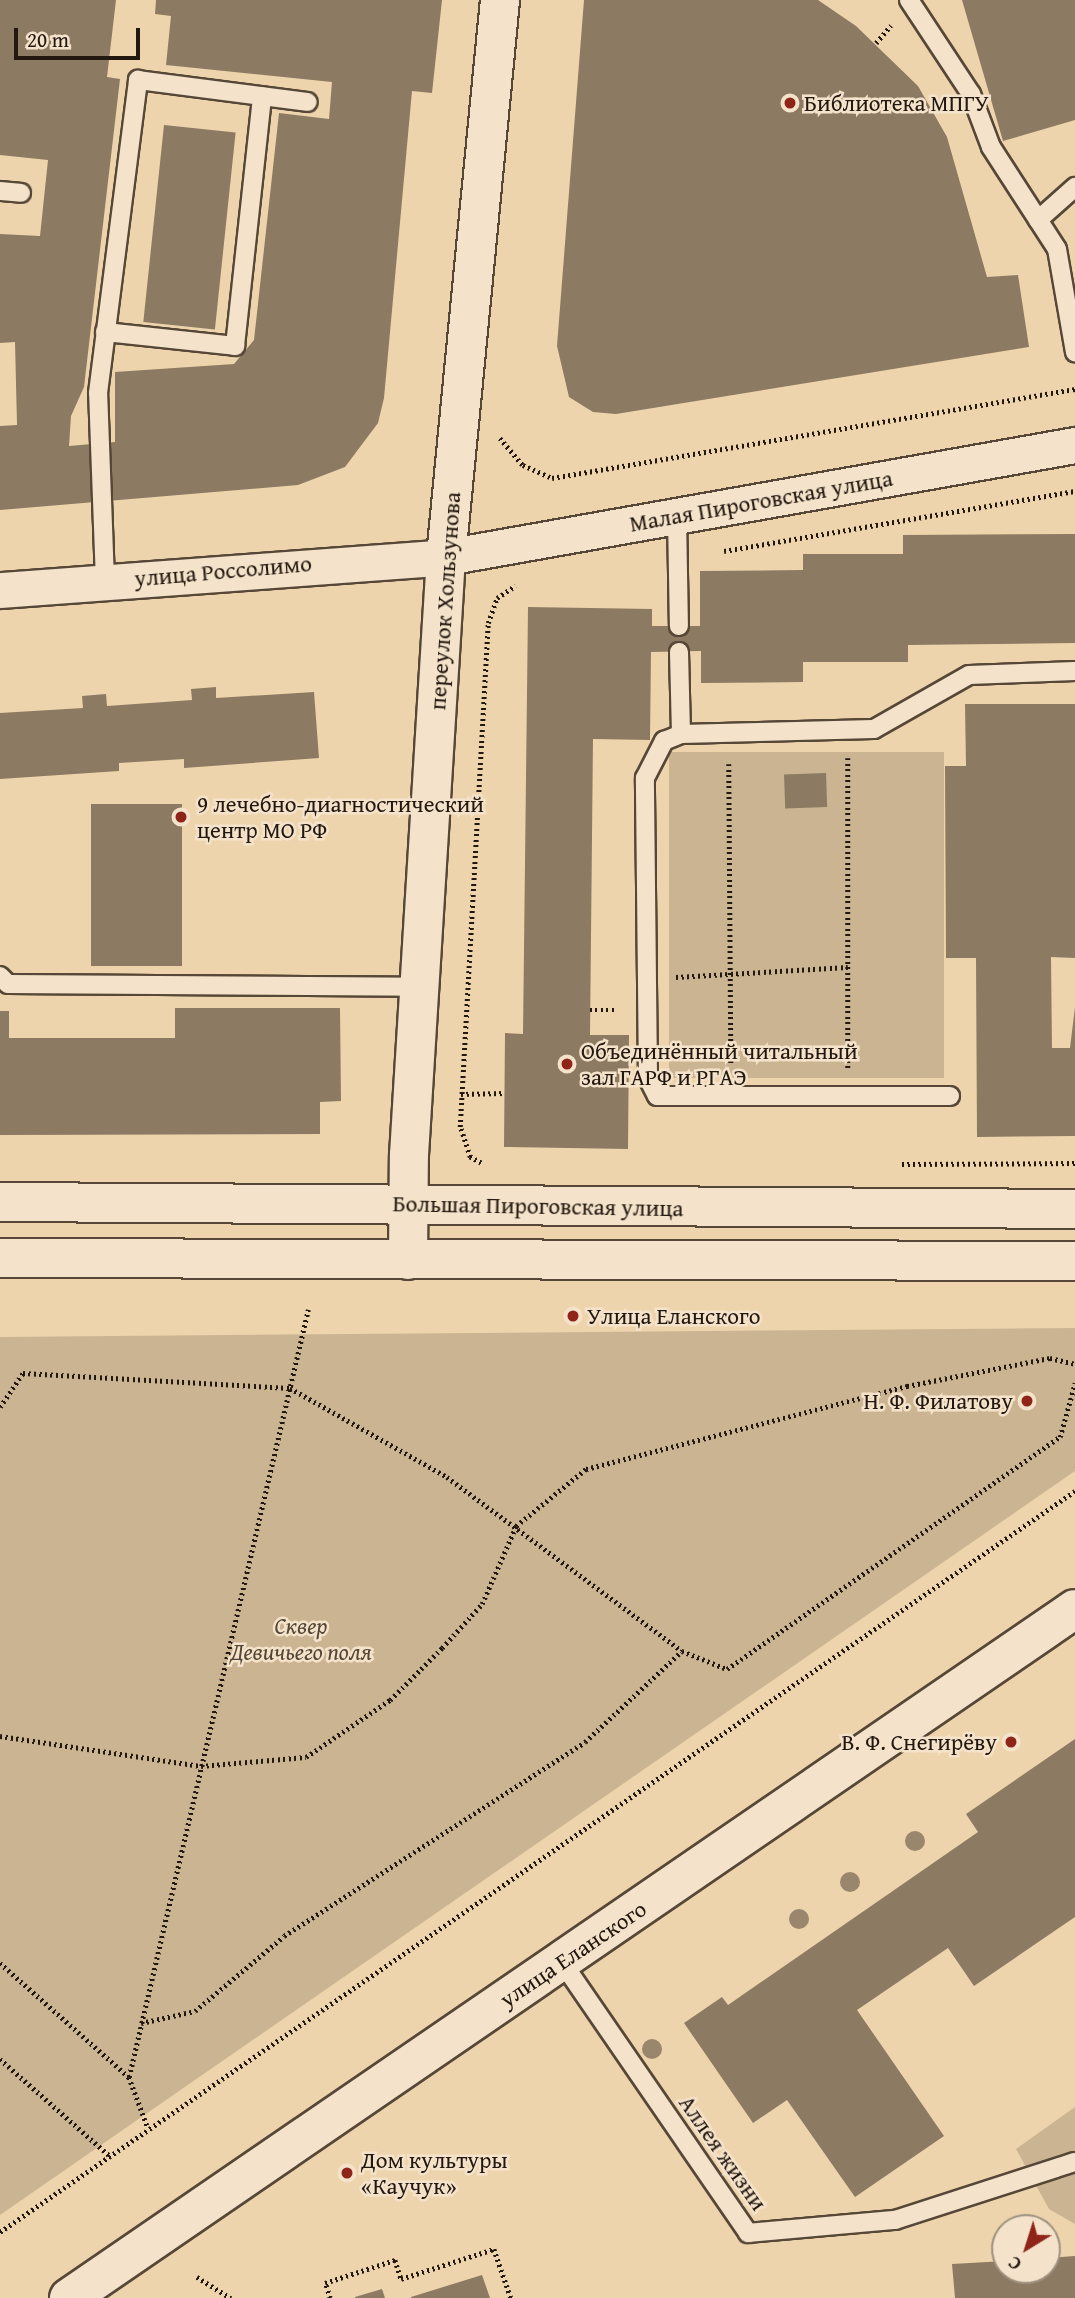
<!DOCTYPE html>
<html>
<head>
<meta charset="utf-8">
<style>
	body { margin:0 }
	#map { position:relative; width:1075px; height:2298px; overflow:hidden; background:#eed4ad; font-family:"Gentium Book Plus",serif }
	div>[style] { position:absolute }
	.green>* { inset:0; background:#cbb492; transform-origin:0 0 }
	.building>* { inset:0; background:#8d7a62; transform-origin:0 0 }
	.path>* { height:4.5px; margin-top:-2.25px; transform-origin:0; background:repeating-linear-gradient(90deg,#231810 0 2px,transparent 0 5.5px) }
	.roads { filter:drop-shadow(2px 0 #564737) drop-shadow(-2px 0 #564737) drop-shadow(0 2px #564737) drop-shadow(0 -2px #564737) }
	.service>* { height:18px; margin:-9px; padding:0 9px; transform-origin:9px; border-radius:9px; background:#f4e3ca }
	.minor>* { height:35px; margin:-17.5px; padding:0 17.5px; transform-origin:17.5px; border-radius:17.5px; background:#f4e3ca }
	.tertiary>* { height:38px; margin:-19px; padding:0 19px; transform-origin:19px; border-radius:19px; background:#f4e3ca }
	.secondary>* { height:38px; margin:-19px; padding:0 19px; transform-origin:19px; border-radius:19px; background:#f4e3ca }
	.trees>* { width:20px; height:20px; margin:-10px; border-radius:50%; background:#9a866c }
	.dots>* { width:19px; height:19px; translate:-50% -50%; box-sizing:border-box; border:4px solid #f4e3ca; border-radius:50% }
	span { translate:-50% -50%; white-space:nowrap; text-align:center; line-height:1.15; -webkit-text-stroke:5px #f4e3ca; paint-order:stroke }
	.poi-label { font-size:23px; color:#231810 }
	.left { translate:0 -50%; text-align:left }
	.right { translate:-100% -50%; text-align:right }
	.street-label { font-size:23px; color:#231810 }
	.park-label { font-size:23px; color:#554737; font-style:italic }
	.north { position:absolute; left:991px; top:2214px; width:70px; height:70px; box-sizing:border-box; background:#f4e3ca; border:2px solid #a09280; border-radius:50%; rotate:218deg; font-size:19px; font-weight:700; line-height:28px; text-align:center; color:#231810 }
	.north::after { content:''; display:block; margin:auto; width:24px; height:32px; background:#8f2418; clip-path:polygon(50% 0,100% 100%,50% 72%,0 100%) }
	.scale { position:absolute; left:14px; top:28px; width:126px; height:32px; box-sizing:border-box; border:4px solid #231810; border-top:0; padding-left:9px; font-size:21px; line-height:24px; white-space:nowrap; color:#231810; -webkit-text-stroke:5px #f4e3ca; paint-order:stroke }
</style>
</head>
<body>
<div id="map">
	<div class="green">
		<i style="left:944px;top:752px;width:326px;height:275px;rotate:90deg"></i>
		<i style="clip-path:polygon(1075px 1328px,1075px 1471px,0 2215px,0 1337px)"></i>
		<i style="clip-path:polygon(1075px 2107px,1075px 2224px,1049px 2209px,1016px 2149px)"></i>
	</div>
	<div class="building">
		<i style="clip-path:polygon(0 0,116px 0,107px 77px,120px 79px,84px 387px,71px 416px,69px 446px,115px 442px,115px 372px,234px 364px,254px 340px,279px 113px,329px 119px,332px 82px,166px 65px,171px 16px,155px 14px,156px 0,442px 0,432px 93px,412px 91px,384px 398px,378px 423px,345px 467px,298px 485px,0 510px,0 426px,17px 425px,15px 342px,0 343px,0 234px,40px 236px,48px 160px,0 155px)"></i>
		<i style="clip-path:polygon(584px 0,818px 0,856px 26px,918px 86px,947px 137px,987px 277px,1018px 275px,1029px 347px,616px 414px,593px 412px,569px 397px,557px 346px)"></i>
		<i style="clip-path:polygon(962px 0,1075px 0,1075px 120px,1003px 141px)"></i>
		<i style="left:164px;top:125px;width:72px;height:198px;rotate:6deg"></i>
		<i style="clip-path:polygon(1075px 534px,1075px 643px,908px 645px,908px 662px,803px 662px,803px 682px,701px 683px,701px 651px,651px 652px,650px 740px,593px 739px,590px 1035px,629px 1035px,628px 1149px,504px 1147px,505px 1033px,523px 1034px,528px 607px,652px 609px,652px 626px,700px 626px,700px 571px,803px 570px,803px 554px,903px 554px,903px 535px)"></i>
		<i style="clip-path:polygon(216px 687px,216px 698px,314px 692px,319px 758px,184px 768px,184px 759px,119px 763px,119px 771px,0 779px,0 713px,83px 708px,82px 696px,106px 694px,107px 706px,192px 700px,191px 689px)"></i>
		<i style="clip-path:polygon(965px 704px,1075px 704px,1075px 958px,1051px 957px,1052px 1048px,1070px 1048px,1075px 1007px,1075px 1136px,977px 1137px,976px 958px,946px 958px,945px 766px,966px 766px)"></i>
		<i style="left:826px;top:773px;width:34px;height:42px;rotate:88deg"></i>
		<i style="left:91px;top:804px;width:91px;height:162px"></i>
		<i style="clip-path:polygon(175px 1008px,340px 1008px,341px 1101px,320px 1102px,320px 1134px,0 1135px,0 1011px,9px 1011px,9px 1038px,175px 1038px)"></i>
		<i style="clip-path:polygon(1075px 1739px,1075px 1917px,974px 1986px,948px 1948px,857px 2010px,944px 2136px,855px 2197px,787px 2100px,753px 2123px,684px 2023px,722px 1997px,728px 2005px,978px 1832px,966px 1814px)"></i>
		<i style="clip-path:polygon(1075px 2256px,1075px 2298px,955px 2298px,952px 2264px,1005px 2261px,1005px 2270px,1047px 2270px,1047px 2258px)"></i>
		<i style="clip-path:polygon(482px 2275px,490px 2298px,411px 2298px,411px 2297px)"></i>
		<i style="clip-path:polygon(382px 2289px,385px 2298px,355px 2298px,355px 2297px)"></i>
	</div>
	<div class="path">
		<i style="left:876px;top:43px;width:23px;rotate:-50deg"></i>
		<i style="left:500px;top:438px;width:35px;rotate:50deg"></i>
		<i style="left:523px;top:465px;width:32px;rotate:24deg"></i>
		<i style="left:552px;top:478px;width:531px;rotate:-9.66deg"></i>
		<i style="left:724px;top:551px;width:356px;rotate:-9.7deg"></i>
		<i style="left:848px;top:758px;width:310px;rotate:90deg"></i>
		<i style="left:729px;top:764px;width:302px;rotate:89.6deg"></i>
		<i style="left:676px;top:977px;width:172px;rotate:-3.3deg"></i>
		<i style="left:590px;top:1010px;width:27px"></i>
		<i style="left:461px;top:1094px;width:43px;rotate:-1.3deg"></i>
		<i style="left:481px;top:1163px;width:13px;rotate:-151deg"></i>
		<i style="left:470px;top:1157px;width:32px;rotate:-108deg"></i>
		<i style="left:460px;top:1127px;width:505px;rotate:-86.82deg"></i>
		<i style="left:488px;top:623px;width:27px;rotate:-70deg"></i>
		<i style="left:497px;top:598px;width:22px;rotate:-34deg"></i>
		<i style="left:902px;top:1164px;width:173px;rotate:-0.3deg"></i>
		<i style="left:0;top:1407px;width:41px;rotate:-55.9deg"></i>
		<i style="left:23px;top:1373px;width:267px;rotate:3.2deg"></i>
		<i style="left:290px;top:1388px;width:180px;rotate:29.5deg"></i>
		<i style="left:447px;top:1477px;width:292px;rotate:36.5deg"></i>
		<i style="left:0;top:1736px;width:203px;rotate:8.5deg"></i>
		<i style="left:201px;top:1766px;width:105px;rotate:-4.9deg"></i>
		<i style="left:306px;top:1757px;width:102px;rotate:-34.2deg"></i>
		<i style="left:390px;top:1700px;width:74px;rotate:-45deg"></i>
		<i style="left:442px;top:1648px;width:59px;rotate:-47.7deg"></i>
		<i style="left:482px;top:1604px;width:85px;rotate:-66.4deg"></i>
		<i style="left:516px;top:1526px;width:90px;rotate:-39.2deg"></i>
		<i style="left:586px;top:1469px;width:332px;rotate:-14.5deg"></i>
		<i style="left:907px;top:1386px;width:146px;rotate:-11.1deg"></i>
		<i style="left:1050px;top:1358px;width:26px;rotate:13deg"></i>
		<i style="left:0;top:1963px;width:172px;rotate:41.5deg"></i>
		<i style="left:129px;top:2077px;width:54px;rotate:69.6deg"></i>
		<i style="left:141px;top:2023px;width:55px;rotate:-12.5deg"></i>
		<i style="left:195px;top:2011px;width:116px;rotate:-40.1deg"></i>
		<i style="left:284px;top:1936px;width:358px;rotate:-32.8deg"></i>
		<i style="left:585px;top:1742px;width:133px;rotate:-43.2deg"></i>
		<i style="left:682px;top:1651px;width:48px;rotate:21.8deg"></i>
		<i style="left:727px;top:1669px;width:406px;rotate:-34.9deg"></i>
		<i style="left:1060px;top:1437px;width:56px;rotate:-74.5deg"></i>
		<i style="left:0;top:2059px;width:145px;rotate:41.4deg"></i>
		<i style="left:129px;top:2077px;width:788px;rotate:-76.86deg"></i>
		<i style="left:0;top:2232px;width:1306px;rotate:-34.58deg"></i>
		<i style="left:197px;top:2277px;width:40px;rotate:32deg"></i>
		<i style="left:330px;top:2298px;width:16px;rotate:-108deg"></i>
		<i style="left:325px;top:2283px;width:74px;rotate:-18.2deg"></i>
		<i style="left:395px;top:2260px;width:20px;rotate:72deg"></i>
		<i style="left:401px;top:2279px;width:98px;rotate:-17.9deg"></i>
		<i style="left:494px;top:2249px;width:52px;rotate:70.9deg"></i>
	</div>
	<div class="roads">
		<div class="service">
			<i style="left:909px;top:0;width:113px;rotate:56.6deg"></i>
			<i style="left:971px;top:94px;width:57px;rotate:69.3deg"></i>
			<i style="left:991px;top:147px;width:121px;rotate:57.1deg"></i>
			<i style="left:1057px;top:249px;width:105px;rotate:80.1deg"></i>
			<i style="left:0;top:191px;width:21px;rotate:5deg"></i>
			<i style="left:1038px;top:220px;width:50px;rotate:-41.7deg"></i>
			<i style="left:105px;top:332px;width:131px;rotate:6.1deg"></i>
			<i style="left:235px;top:346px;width:251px;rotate:-83.8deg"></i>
			<i style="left:677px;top:516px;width:110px;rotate:89deg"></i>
			<i style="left:105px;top:581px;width:188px;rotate:-92.1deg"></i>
			<i style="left:98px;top:393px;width:316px;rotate:-82.7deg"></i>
			<i style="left:138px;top:80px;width:171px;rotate:7.4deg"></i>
			<i style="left:679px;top:652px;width:82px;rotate:88.6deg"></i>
			<i style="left:0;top:976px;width:11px;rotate:45deg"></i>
			<i style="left:8px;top:984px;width:411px;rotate:0.4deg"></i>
			<i style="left:950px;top:1096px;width:293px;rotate:180deg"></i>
			<i style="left:657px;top:1096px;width:20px;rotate:-117deg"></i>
			<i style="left:648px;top:1078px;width:300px;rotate:-90.6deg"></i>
			<i style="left:645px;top:778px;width:42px;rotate:-62.8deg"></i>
			<i style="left:664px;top:741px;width:18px;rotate:-22deg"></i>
			<i style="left:681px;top:734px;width:193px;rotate:-1.5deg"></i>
			<i style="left:874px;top:729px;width:109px;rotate:-29.6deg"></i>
			<i style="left:969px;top:675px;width:106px;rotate:-2.2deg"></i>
			<i style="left:562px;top:1962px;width:329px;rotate:55.5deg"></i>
			<i style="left:748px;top:2233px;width:148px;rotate:-5.1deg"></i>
			<i style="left:895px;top:2220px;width:189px;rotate:-17.9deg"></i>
		</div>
		<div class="minor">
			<i style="left:0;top:590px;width:447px;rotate:-4.2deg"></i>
			<i style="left:446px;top:557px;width:639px;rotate:-10.1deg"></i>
		</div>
		<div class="tertiary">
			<i style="left:408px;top:1260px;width:105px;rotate:-89.5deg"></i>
			<i style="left:409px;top:1155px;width:599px;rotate:-86.46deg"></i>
			<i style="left:446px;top:557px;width:560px;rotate:-84.46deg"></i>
			<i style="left:69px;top:2298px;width:1219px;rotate:-34.41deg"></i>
		</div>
		<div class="secondary">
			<i style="left:0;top:1202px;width:1075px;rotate:0.37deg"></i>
			<i style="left:0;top:1258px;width:1075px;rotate:0.16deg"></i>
		</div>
	</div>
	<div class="trees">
		<i style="left:915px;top:1841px"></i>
		<i style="left:850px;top:1882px"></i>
		<i style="left:799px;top:1919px"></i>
		<i style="left:652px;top:2049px"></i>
	</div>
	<div class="dots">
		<i style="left:790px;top:103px;background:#8f2418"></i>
		<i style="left:181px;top:817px;background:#8f2418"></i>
		<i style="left:567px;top:1064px;background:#8f2418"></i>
		<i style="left:573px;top:1316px;background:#8f2418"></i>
		<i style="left:1027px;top:1401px;background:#8f2418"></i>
		<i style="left:1011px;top:1742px;background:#8f2418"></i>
		<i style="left:347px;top:2173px;background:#8f2418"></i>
	</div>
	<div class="poi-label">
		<span class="left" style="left:804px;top:103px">Библиотека МПГУ</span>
		<span class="left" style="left:197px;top:817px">9 лечебно-диагностический<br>центр МО РФ</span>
		<span class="left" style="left:581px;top:1064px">Объединённый читальный<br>зал ГАРФ и РГАЭ</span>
		<span class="left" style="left:587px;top:1316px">Улица Еланского</span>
		<span class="right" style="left:1013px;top:1401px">Н. Ф. Филатову</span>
		<span class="right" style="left:997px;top:1742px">В. Ф. Снегирёву</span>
		<span class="left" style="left:361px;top:2173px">Дом культуры<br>«Каучук»</span>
	</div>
	<div class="street-label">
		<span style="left:761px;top:501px;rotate:-10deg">Малая Пироговская улица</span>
		<span style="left:223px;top:571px;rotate:-5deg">улица Россолимо</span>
		<span style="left:445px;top:601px;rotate:-86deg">переулок Хользунова</span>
		<span style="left:538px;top:1206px;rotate:1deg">Большая Пироговская улица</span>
		<span style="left:573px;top:1954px;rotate:-34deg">улица Еланского</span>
		<span style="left:723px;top:2153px;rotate:55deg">Аллея жизни</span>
	</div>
	<div class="park-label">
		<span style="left:301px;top:1639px">Сквер<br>Девичьего поля</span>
	</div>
	<div class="north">С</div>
	<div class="scale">20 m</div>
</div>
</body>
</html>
